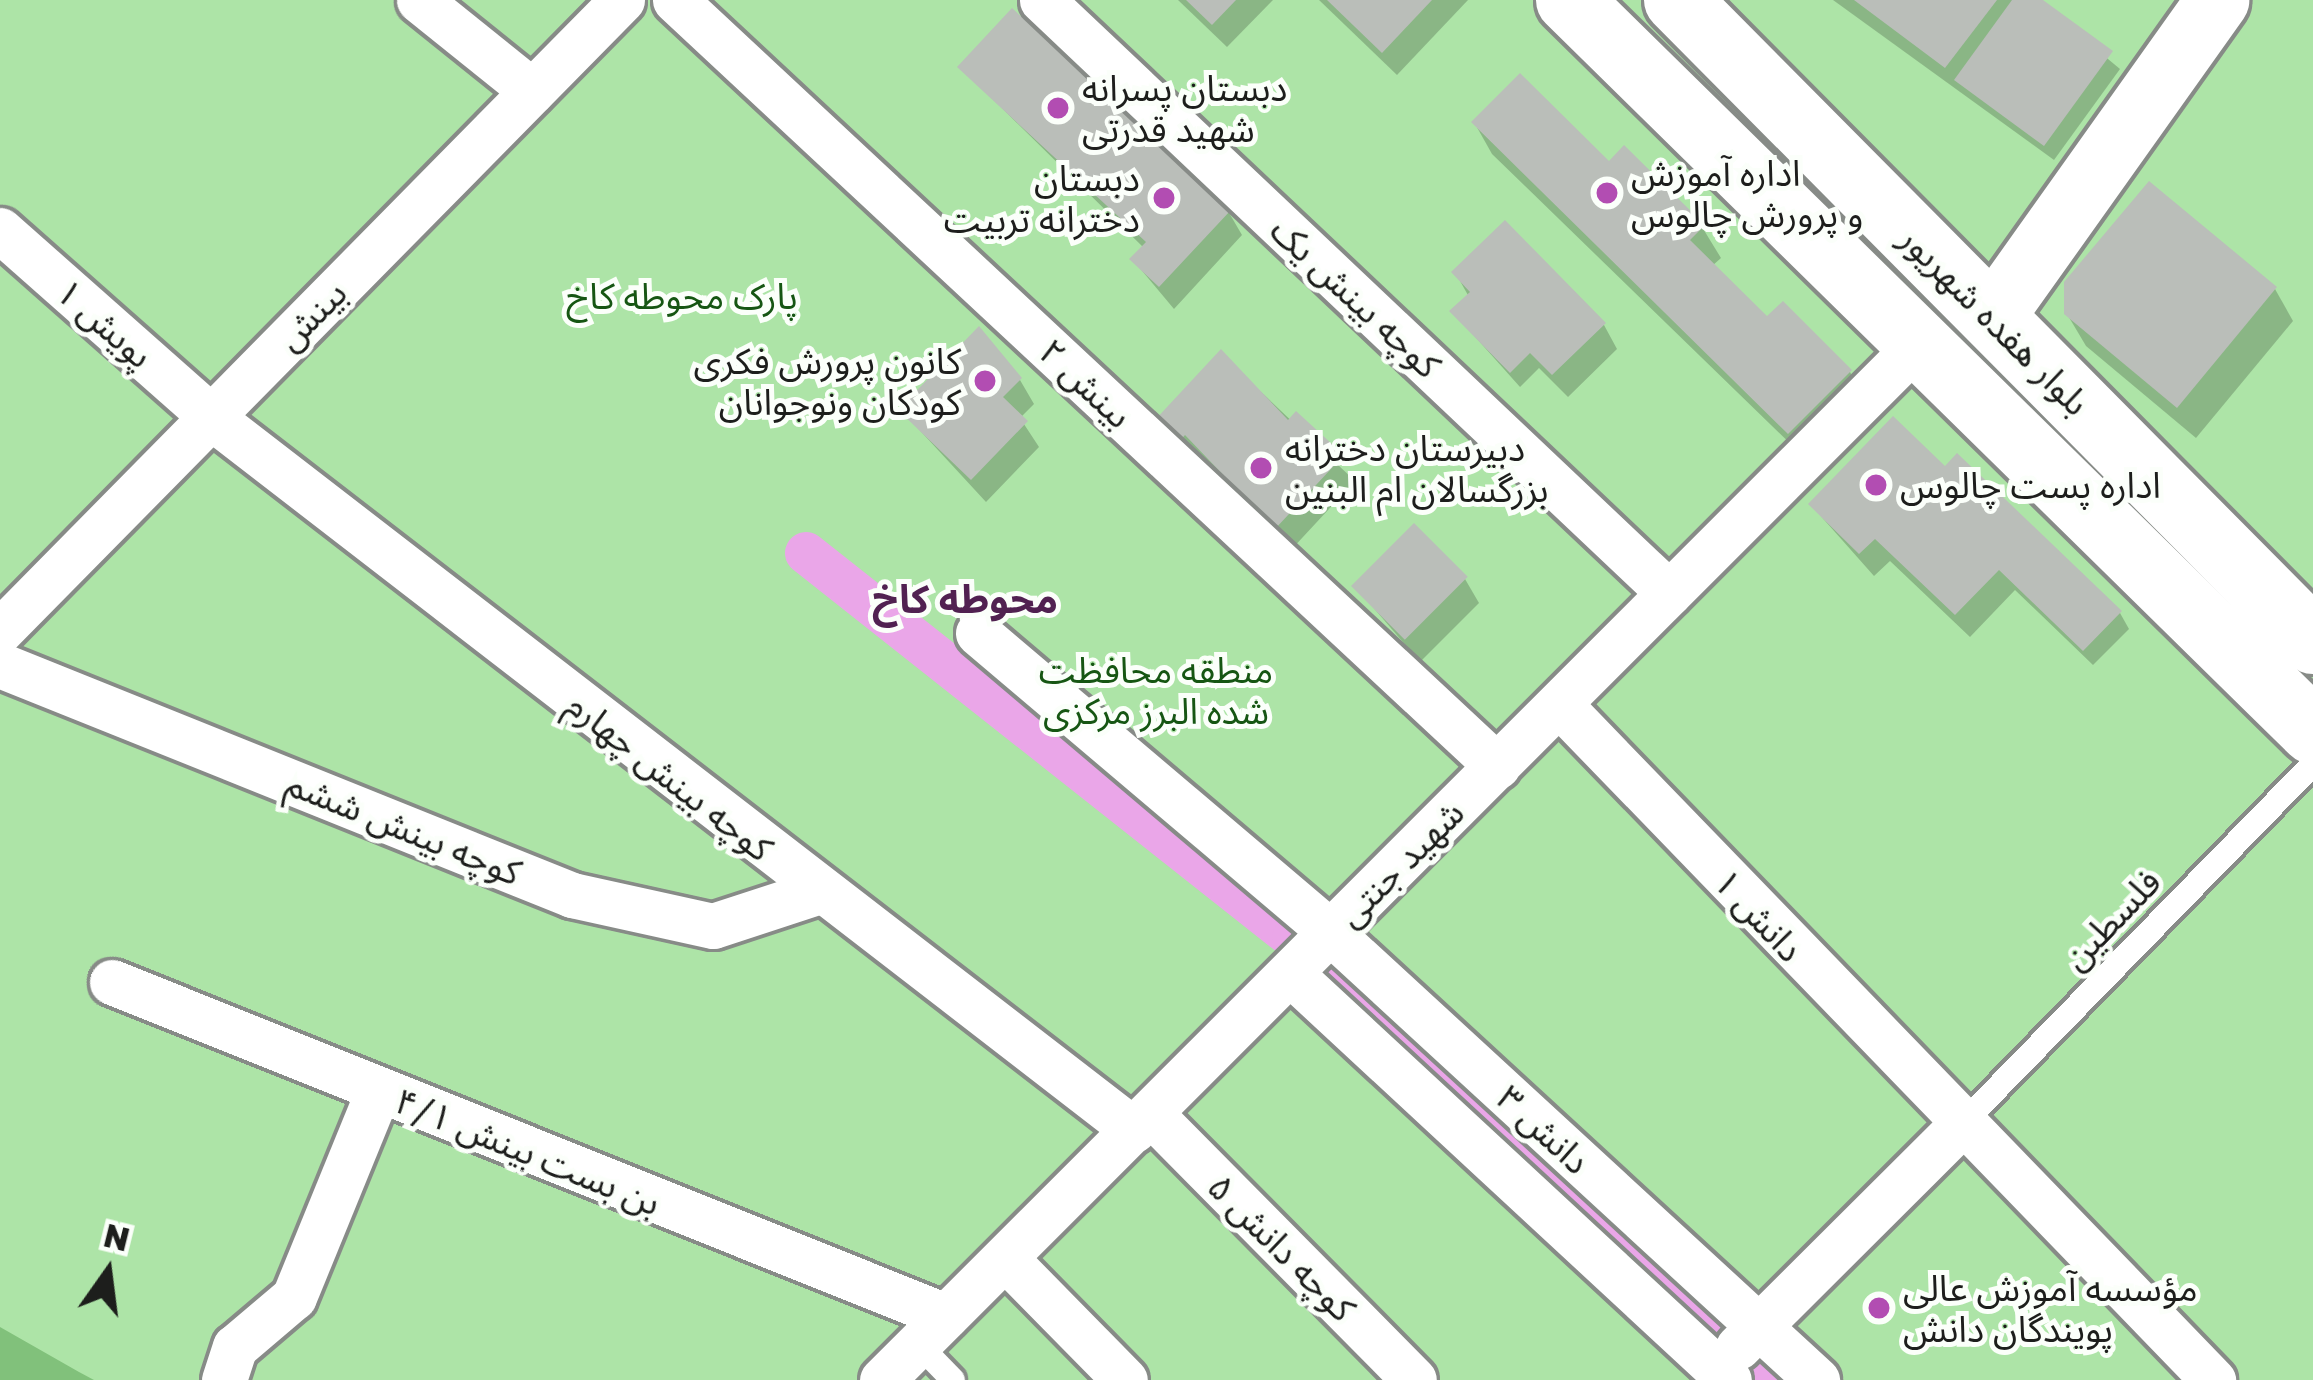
<!DOCTYPE html>
<html>
<head>
<meta charset="utf-8">
<style>
	body { margin:0 }
	#map { position:relative; width:2313px; height:1380px; overflow:hidden; background:#edf1ed; font-family:"Golos Text","Noto Sans Arabic",sans-serif }
	div>[style] { position:absolute }
	.green>* { inset:0; background:#ade4a7; transform-origin:0 0 }
	.forest>* { inset:0; background:#81c17b }
	.shadow>* { inset:0; background:#0003 }
	.canal>* { height:42px; margin:-21px; padding:0 21px; transform-origin:21px; border-radius:21px; background:#eaa6e8 }
	.building>* { inset:0; background:#babeb9; transform-origin:0 0 }
	.roads { filter:drop-shadow(3px 0 #878b87) drop-shadow(-3px 0 #878b87) drop-shadow(0 3px #878b87) drop-shadow(0 -3px #878b87) }
	.service>* { height:24px; margin:-12px; padding:0 12px; transform-origin:12px; border-radius:12px; background:#fff }
	.minor>* { height:45px; margin:-22.5px; padding:0 22.5px; transform-origin:22.5px; border-radius:22.5px; background:#fff }
	.secondary>* { height:63px; margin:-31.5px; padding:0 31.5px; transform-origin:31.5px; border-radius:31.5px; background:#fff }
	.primary>* { height:66px; margin:-33px; padding:0 33px; transform-origin:33px; border-radius:33px; background:#fff }
	.dots>* { width:33px; height:33px; translate:-50% -50%; box-sizing:border-box; border:6px solid #fbfffa; border-radius:50% }
	span { translate:-50% -50%; white-space:nowrap; text-align:center; line-height:1.15; -webkit-text-stroke:10px #fbfffa; paint-order:stroke }
	.poi-label { font-size:36px; color:#1d1e1c }
	.left { translate:0 -50%; text-align:left }
	.right { translate:-100% -50%; text-align:right }
	.park-label { font-size:36px; color:#165613 }
	.street-label { font-size:36px; color:#1d1e1c }
	.neighbourhood-label { font-size:39px; color:#512151; font-weight:700 }
	.north { position:absolute; left:48px; top:1212px; width:120px; height:120px; -webkit-text-stroke:9px #fbfffa; paint-order:stroke; rotate:14deg; font-size:33px; font-weight:700; line-height:48px; text-align:center; color:#1d1e1c }
	.north::after { content:''; display:block; margin:auto; width:42px; height:54px; background:#1d1e1c; clip-path:polygon(50% 0,100% 100%,50% 72%,0 100%) }
</style>
</head>
<body>
<div id="map">
	<div class="green">
		<i style="left:0;top:0;width:2313px;height:1380px"></i>
	</div>
	<div class="forest">
		<i style="clip-path:polygon(0 1327px,79px 1372px,94px 1380px,0 1380px)"></i>
	</div>
	<div class="shadow">
		<i style="clip-path:polygon(1178px 0,1273px 0,1227px 47px)"></i>
		<i style="clip-path:polygon(1319px 0,1468px 0,1397px 75px)"></i>
		<i style="clip-path:polygon(1833px 0,2037px 0,2120px 69px,2054px 160px)"></i>
		<i style="clip-path:polygon(961px 68px,1228px 211px,1242px 235px,1174px 309px,1133px 260px,1144px 248px)"></i>
		<i style="clip-path:polygon(1474px 122px,1609px 165px,1702px 227px,1721px 258px,1712px 266px,1765px 318px,1850px 372px,1863px 396px,1803px 456px,1492px 154px)"></i>
		<i style="clip-path:polygon(2150px 185px,2275px 289px,2293px 321px,2196px 438px,2086px 346px,2067px 314px)"></i>
		<i style="clip-path:polygon(1455px 272px,1604px 325px,1617px 349px,1568px 397px,1539px 368px,1520px 387px,1453px 312px,1469px 297px)"></i>
		<i style="clip-path:polygon(1221px 354px,1355px 481px,1290px 551px,1200px 457px,1193px 465px,1171px 445px)"></i>
		<i style="clip-path:polygon(1020px 380px,1034px 404px,1020px 418px,1039px 447px,986px 502px,902px 411px)"></i>
		<i style="clip-path:polygon(1945px 470px,2120px 613px,2129px 629px,2093px 665px,2015px 590px,1970px 637px,1890px 561px,1874px 576px,1811px 505px)"></i>
		<i style="clip-path:polygon(1465px 579px,1479px 603px,1420px 662px,1354px 585px)"></i>
	</div>
	<div class="canal">
		<i style="left:806px;top:553px;width:621px;rotate:38.33deg"></i>
		<i style="left:1293px;top:938px;width:650px;rotate:42.82deg"></i>
	</div>
	<div class="building">
		<i style="clip-path:polygon(1186px 0,1236px 0,1212px 25px)"></i>
		<i style="clip-path:polygon(1327px 0,1432px 0,1382px 53px)"></i>
		<i style="clip-path:polygon(1854px 0,1997px 0,1945px 68px)"></i>
		<i style="clip-path:polygon(2012px 0,2043px 0,2113px 51px,2044px 146px,1954px 80px)"></i>
		<i style="clip-path:polygon(1012px 8px,1231px 210px,1159px 287px,1129px 259px,1146px 242px,957px 67px)"></i>
		<i style="clip-path:polygon(1520px 73px,1609px 161px,1624px 145px,1705px 225px,1690px 240px,1767px 316px,1783px 301px,1852px 370px,1788px 434px,1471px 122px)"></i>
		<i style="clip-path:polygon(2149px 181px,2277px 287px,2177px 408px,2064px 314px,2064px 282px)"></i>
		<i style="clip-path:polygon(1505px 220px,1606px 323px,1552px 375px,1530px 353px,1510px 373px,1449px 311px,1470px 292px,1451px 272px)"></i>
		<i style="clip-path:polygon(979px 326px,1022px 378px,1003px 397px,1028px 421px,971px 480px,898px 410px)"></i>
		<i style="clip-path:polygon(1221px 349px,1288px 420px,1296px 411px,1344px 455px,1275px 529px,1185px 435px,1178px 443px,1154px 421px)"></i>
		<i style="clip-path:polygon(1893px 416px,1945px 466px,1957px 453px,2122px 611px,2083px 651px,1999px 570px,1955px 615px,1875px 539px,1859px 554px,1808px 504px)"></i>
		<i style="left:1414px;top:523px;width:76px;height:89px;rotate:45deg"></i>
	</div>
	<div class="roads">
		<div class="service">
			<i style="left:1961px;top:1125px;width:504px;rotate:-45.72deg"></i>
			<i style="left:918px;top:1344px;width:50px;rotate:45.8deg"></i>
		</div>
		<div class="minor">
			<i style="left:419px;top:0;width:145px;rotate:38.8deg"></i>
			<i style="left:675px;top:0;width:1124px;rotate:42.98deg"></i>
			<i style="left:1042px;top:0;width:863px;rotate:43.4deg"></i>
			<i style="left:0;top:230px;width:282px;rotate:41.5deg"></i>
			<i style="left:211px;top:417px;width:1166px;rotate:37.69deg"></i>
			<i style="left:0;top:631px;width:886px;rotate:-45.41deg"></i>
			<i style="left:978px;top:633px;width:462px;rotate:40.3deg"></i>
			<i style="left:1330px;top:932px;width:662px;rotate:42.61deg"></i>
			<i style="left:0;top:665px;width:617px;rotate:21.9deg"></i>
			<i style="left:572px;top:895px;width:144px;rotate:12.4deg"></i>
			<i style="left:713px;top:926px;width:109px;rotate:-18.1deg"></i>
			<i style="left:1559px;top:704px;width:941px;rotate:45.95deg"></i>
			<i style="left:1291px;top:974px;width:597px;rotate:42.83deg"></i>
			<i style="left:112px;top:982px;width:898px;rotate:21.83deg"></i>
			<i style="left:1150px;top:1113px;width:375px;rotate:45.3deg"></i>
			<i style="left:1005px;top:1258px;width:171px;rotate:45.5deg"></i>
			<i style="left:1738px;top:1347px;width:315px;rotate:-44.9deg"></i>
			<i style="left:224px;top:1380px;width:35px;rotate:-72deg"></i>
			<i style="left:235px;top:1347px;width:77px;rotate:-40.3deg"></i>
			<i style="left:294px;top:1297px;width:222px;rotate:-67.8deg"></i>
			<i style="left:882px;top:1380px;width:1464px;rotate:-45deg"></i>
		</div>
		<div class="secondary">
			<i style="left:1992px;top:317px;width:389px;rotate:-54.6deg"></i>
		</div>
		<div class="primary">
			<i style="left:1569px;top:0;width:1043px;rotate:44.5deg"></i>
			<i style="left:1677px;top:0;width:903px;rotate:45.22deg"></i>
		</div>
	</div>
	<div class="dots">
		<i style="left:1058px;top:108px;background:#b24db2"></i>
		<i style="left:1607px;top:193px;background:#b24db2"></i>
		<i style="left:1164px;top:198px;background:#b24db2"></i>
		<i style="left:985px;top:381px;background:#b24db2"></i>
		<i style="left:1261px;top:468px;background:#b24db2"></i>
		<i style="left:1876px;top:485px;background:#b24db2"></i>
		<i style="left:1879px;top:1308px;background:#b24db2"></i>
	</div>
	<div class="poi-label">
		<span class="left" style="left:1082px;top:108px">دبستان پسرانه<br>شهید قدرتی</span>
		<span class="left" style="left:1631px;top:193px">اداره آموزش<br>و پرورش چالوس</span>
		<span class="right" style="left:1140px;top:198px">دبستان<br>دخترانه تربیت</span>
		<span class="right" style="left:961px;top:381px">کانون پرورش فکری<br>کودکان ونوجوانان</span>
		<span class="left" style="left:1285px;top:468px">دبیرستان دخترانه<br>بزرگسالان ام البنین</span>
		<span class="left" style="left:1900px;top:485px">اداره پست چالوس</span>
		<span class="left" style="left:1903px;top:1308px">مؤسسه آموزش عالی<br>پویندگان دانش</span>
	</div>
	<div class="park-label">
		<span style="left:682px;top:296px">پارک محوطه کاخ</span>
		<span style="left:1156px;top:690px">منطقه محافظت<br>شده البرز مرکزی</span>
	</div>
	<div class="street-label">
		<span style="left:1356px;top:297px;rotate:43deg">کوچه بینش یک</span>
		<span style="left:311px;top:315px;rotate:-45deg">بینش</span>
		<span style="left:1995px;top:320px;rotate:45deg">بلوار هفده شهریور</span>
		<span style="left:105px;top:323px;rotate:41deg">پویش ۱</span>
		<span style="left:1086px;top:383px;rotate:43deg">بینش ۲</span>
		<span style="left:670px;top:776px;rotate:38deg">کوچه بینش چهارم</span>
		<span style="left:404px;top:827px;rotate:22deg">کوچه بینش ششم</span>
		<span style="left:1400px;top:863px;rotate:-45deg">شهید جنتی</span>
		<span style="left:1759px;top:915px;rotate:47deg">دانش ۱</span>
		<span style="left:2111px;top:919px;rotate:-46deg">فلسطین</span>
		<span style="left:1544px;top:1129px;rotate:43deg">دانش ۳</span>
		<span style="left:528px;top:1151px;rotate:22deg">بن بست بینش ۴/۱</span>
		<span style="left:1282px;top:1247px;rotate:45deg">کوچه دانش ۵</span>
	</div>
	<div class="neighbourhood-label">
		<span style="left:965px;top:599px">محوطه کاخ</span>
	</div>
	<div class="north">N</div>
</div>
</body>
</html>
